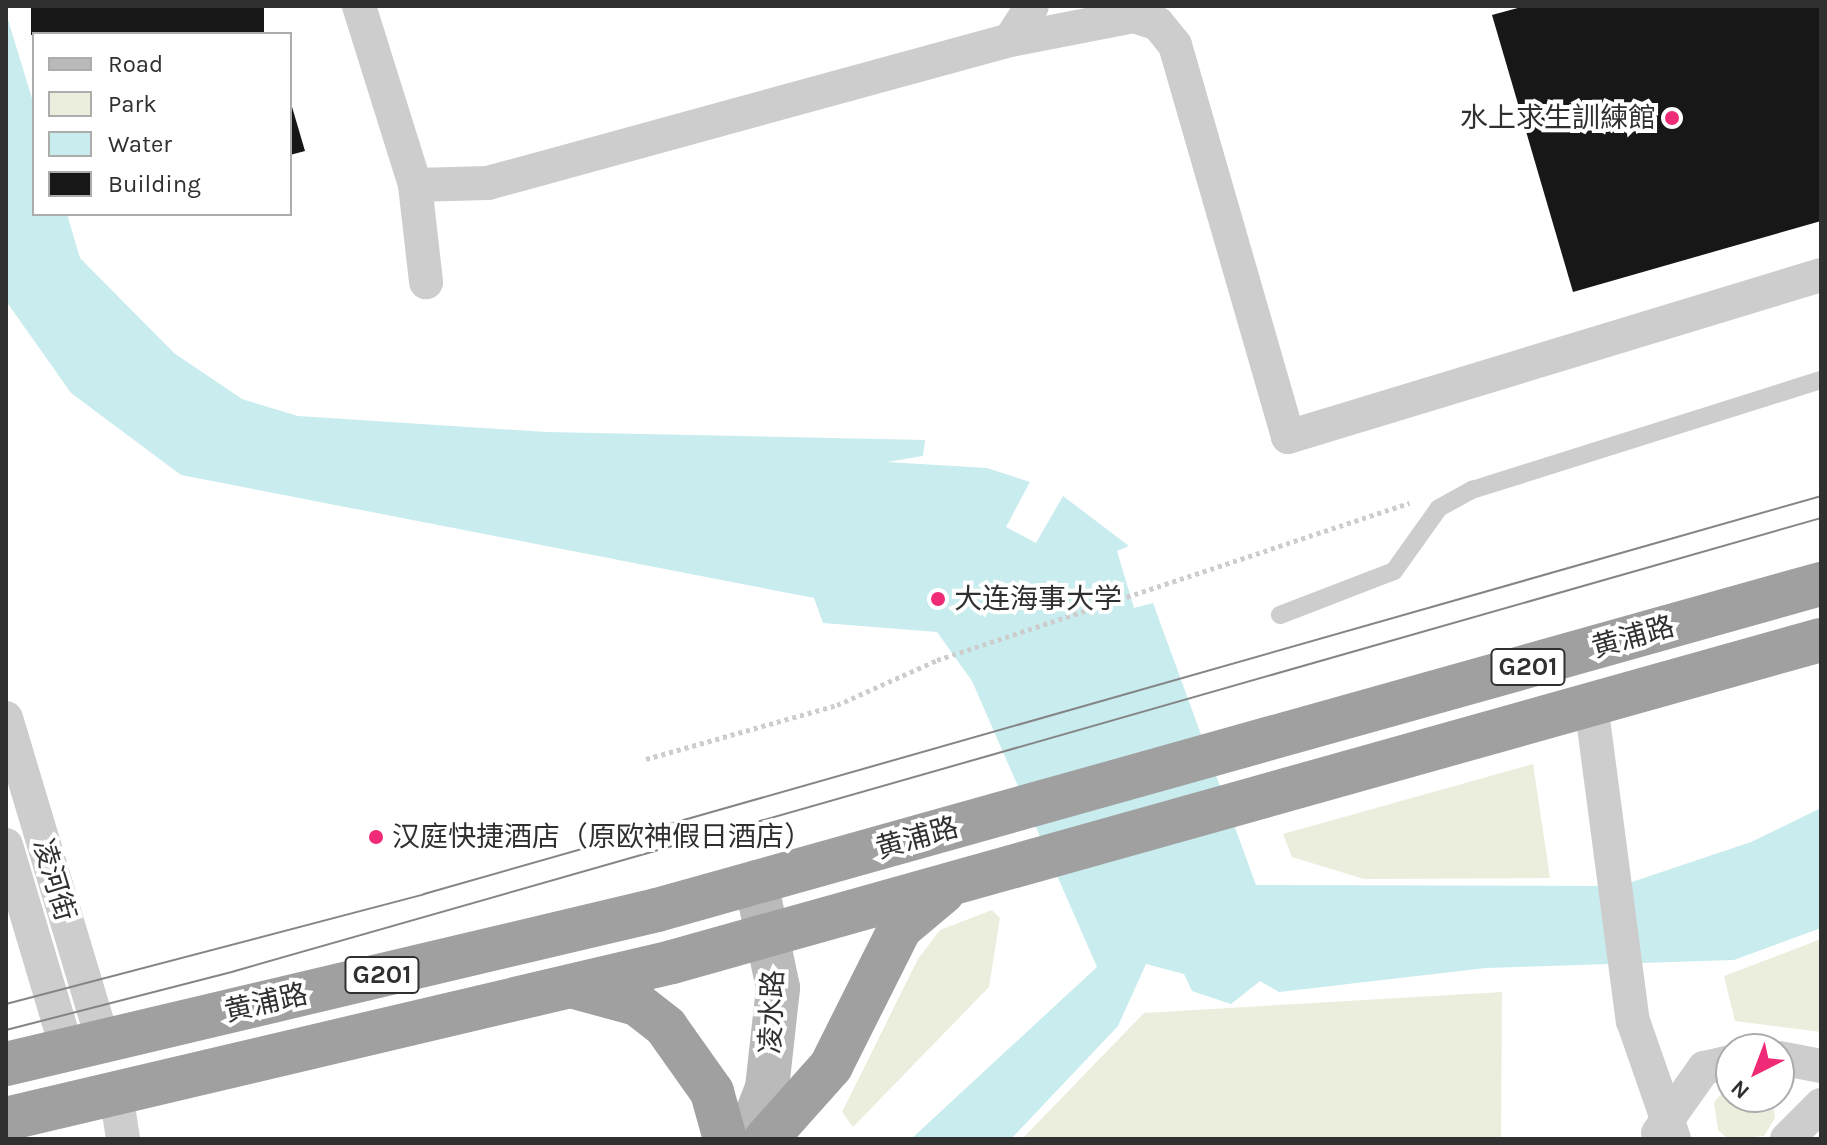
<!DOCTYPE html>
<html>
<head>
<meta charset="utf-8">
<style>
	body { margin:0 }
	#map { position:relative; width:1827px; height:1145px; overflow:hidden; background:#fff; font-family:Karla,"Noto Sans SC",sans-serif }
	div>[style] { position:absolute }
	.green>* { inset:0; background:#ebeedd }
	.water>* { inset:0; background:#c9ecee }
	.building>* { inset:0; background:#171717; transform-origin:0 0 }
	.path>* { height:5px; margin-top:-2.5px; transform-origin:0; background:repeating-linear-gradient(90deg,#cdcdcd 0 4px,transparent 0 8px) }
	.service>* { height:18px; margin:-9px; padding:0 9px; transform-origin:9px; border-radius:9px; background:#cdcdcd }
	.minor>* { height:34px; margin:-17px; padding:0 17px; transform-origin:17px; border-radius:17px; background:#cdcdcd }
	.secondary>* { height:44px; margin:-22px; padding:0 22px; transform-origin:22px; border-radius:22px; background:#bababa }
	.trunk>* { height:44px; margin:-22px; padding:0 22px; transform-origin:22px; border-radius:22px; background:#a0a0a0 }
	.tram>* { height:2px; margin:-1px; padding:0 1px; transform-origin:1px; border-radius:1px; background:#858585 }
	.dots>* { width:22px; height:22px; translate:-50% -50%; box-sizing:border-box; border:4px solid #fff; border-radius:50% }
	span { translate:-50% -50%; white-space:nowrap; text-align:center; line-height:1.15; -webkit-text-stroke:8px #fff; paint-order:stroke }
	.shield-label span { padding:2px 6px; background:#fff; border:2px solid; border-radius:6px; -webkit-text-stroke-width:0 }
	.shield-label { font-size:26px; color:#303030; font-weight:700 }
	.poi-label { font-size:28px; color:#303030 }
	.right { translate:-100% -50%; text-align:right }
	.left { translate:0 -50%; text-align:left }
	.street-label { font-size:28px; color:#303030 }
	.frame { position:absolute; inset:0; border:8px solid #303030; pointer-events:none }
	.legend { position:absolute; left:32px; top:32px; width:260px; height:184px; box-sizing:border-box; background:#fff; border:2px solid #acacac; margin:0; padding:10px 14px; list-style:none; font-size:24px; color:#303030 }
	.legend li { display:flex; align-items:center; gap:16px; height:40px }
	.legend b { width:40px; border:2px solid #acacac }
	.north { position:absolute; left:1715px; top:1033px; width:80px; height:80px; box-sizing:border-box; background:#fff; border:2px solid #acacac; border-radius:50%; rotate:222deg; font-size:22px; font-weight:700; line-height:32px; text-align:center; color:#303030 }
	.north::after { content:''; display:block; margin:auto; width:28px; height:36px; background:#ef2a77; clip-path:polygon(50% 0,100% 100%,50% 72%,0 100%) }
</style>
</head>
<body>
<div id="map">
	<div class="green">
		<i style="clip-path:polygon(1533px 764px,1550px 878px,1364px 879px,1292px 857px,1283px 834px)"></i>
		<i style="clip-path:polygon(992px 910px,1000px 918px,989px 987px,853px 1127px,842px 1112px,918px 959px,940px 930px)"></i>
		<i style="clip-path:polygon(1821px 939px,1821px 1032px,1735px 1021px,1724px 976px)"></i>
		<i style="clip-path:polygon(1502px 992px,1501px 1139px,1022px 1139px,1144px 1013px)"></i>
		<i style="clip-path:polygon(1731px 1083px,1731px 1097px,1772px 1097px,1775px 1118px,1764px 1136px,1728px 1139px,1718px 1130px,1714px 1102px)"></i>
	</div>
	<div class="water">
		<i style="clip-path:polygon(6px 13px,34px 105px,34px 214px,67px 214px,80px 258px,174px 353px,242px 399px,298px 416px,546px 432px,925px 440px,923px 456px,887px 462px,987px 468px,1030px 482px,1006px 527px,1036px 543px,1063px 496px,1129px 546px,1117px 551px,1134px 608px,1153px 603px,1256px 885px,1620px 886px,1751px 842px,1821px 808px,1821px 928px,1734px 960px,1486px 968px,1279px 992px,1260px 981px,1231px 1004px,1192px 991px,1184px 974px,1146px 964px,1118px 1026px,1011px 1139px,911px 1139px,1097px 967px,972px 681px,937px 632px,823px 623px,814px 598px,181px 475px,71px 393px,6px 301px)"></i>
	</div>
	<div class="building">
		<i style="left:31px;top:6px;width:233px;height:29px"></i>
		<i style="clip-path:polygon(1525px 6px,1821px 6px,1821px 221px,1573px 292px,1492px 15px)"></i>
		<i style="clip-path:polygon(290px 100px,305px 151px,290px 155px)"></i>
	</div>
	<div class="path">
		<i style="left:646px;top:759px;width:198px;rotate:-15.8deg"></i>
		<i style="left:837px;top:705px;width:110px;rotate:-24.2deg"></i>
		<i style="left:937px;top:660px;width:498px;rotate:-18.4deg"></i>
	</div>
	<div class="service">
		<i style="left:1280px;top:615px;width:122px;rotate:-21.1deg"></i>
		<i style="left:1394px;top:571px;width:77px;rotate:-54.5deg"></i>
		<i style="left:1439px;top:508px;width:38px;rotate:-29deg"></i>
		<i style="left:1472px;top:490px;width:366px;rotate:-17.5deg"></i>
	</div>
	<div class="minor">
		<i style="left:359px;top:6px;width:188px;rotate:72.6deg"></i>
		<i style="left:415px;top:185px;width:98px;rotate:83.5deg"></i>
		<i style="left:1010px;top:40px;width:126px;rotate:-11deg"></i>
		<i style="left:1134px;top:16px;width:25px;rotate:18deg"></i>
		<i style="left:1158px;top:24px;width:27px;rotate:51deg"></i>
		<i style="left:1175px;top:45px;width:408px;rotate:73.9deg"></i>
		<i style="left:1288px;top:437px;width:557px;rotate:-16.91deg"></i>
		<i style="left:415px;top:185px;width:73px;rotate:-1.6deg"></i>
		<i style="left:488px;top:183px;width:541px;rotate:-15.32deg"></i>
		<i style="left:1010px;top:40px;width:40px;rotate:-57.1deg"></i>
		<i style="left:1591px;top:704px;width:320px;rotate:82.5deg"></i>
		<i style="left:1633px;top:1021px;width:125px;rotate:70.8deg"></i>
		<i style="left:6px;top:718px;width:337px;rotate:73.3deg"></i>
		<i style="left:6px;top:845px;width:213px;rotate:73.4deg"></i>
		<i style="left:1779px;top:1058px;width:43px;rotate:10.8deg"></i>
		<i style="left:116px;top:1093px;width:47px;rotate:81.3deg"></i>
		<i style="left:1658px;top:1133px;width:80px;rotate:-54.7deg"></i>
		<i style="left:1704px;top:1068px;width:28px;rotate:-13deg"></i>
		<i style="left:1787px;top:1139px;width:48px;rotate:-45deg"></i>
	</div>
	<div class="secondary">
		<i style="left:747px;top:1139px;width:55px;rotate:-68.6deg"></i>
		<i style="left:767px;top:1088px;width:101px;rotate:-83.7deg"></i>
		<i style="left:778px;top:988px;width:108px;rotate:-101.7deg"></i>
	</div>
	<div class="trunk">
		<i style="left:578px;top:988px;width:61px;rotate:15.2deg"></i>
		<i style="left:637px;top:1004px;width:37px;rotate:38deg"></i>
		<i style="left:666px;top:1027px;width:80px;rotate:54.7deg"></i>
		<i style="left:712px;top:1092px;width:49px;rotate:74.5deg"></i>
		<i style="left:6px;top:1064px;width:669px;rotate:-13.31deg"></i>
		<i style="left:657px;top:910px;width:1209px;rotate:-15.65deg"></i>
		<i style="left:6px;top:1119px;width:684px;rotate:-13.26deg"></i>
		<i style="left:672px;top:962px;width:1193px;rotate:-15.66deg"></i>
		<i style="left:766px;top:1139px;width:98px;rotate:-48.3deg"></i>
		<i style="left:831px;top:1066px;width:154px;rotate:-63.4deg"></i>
		<i style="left:900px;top:928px;width:56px;rotate:-39.9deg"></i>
	</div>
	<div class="tram">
		<i style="left:6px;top:1004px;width:432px;rotate:-14.7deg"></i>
		<i style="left:424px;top:894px;width:1453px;rotate:-15.9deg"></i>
		<i style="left:6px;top:1030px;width:236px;rotate:-14.4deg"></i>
		<i style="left:235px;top:971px;width:1649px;rotate:-15.94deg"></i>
	</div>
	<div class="dots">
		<i style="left:1672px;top:118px;background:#ef2a77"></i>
		<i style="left:938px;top:599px;background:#ef2a77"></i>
		<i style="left:376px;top:837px;background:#ef2a77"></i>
	</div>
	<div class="shield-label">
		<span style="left:1528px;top:667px">G201</span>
		<span style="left:382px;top:975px">G201</span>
	</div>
	<div class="poi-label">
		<span class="right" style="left:1656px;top:118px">水上求生訓練館</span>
		<span class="left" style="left:954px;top:599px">大连海事大学</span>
		<span class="left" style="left:392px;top:837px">汉庭快捷酒店（原欧神假日酒店）</span>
	</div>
	<div class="street-label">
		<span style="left:1633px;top:637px;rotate:-16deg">黄浦路</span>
		<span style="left:917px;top:838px;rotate:-16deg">黄浦路</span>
		<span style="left:54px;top:880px;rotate:73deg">凌河街</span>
		<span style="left:266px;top:1003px;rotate:-13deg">黄浦路</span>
		<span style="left:772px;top:1012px;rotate:-88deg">凌水路</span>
	</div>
	<div class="frame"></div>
	<ul class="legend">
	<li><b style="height:10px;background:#bababa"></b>Road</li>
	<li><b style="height:22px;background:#ebeedd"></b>Park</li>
	<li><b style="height:22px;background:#c9ecee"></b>Water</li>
	<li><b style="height:22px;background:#171717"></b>Building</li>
	</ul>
	<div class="north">N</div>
</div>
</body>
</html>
